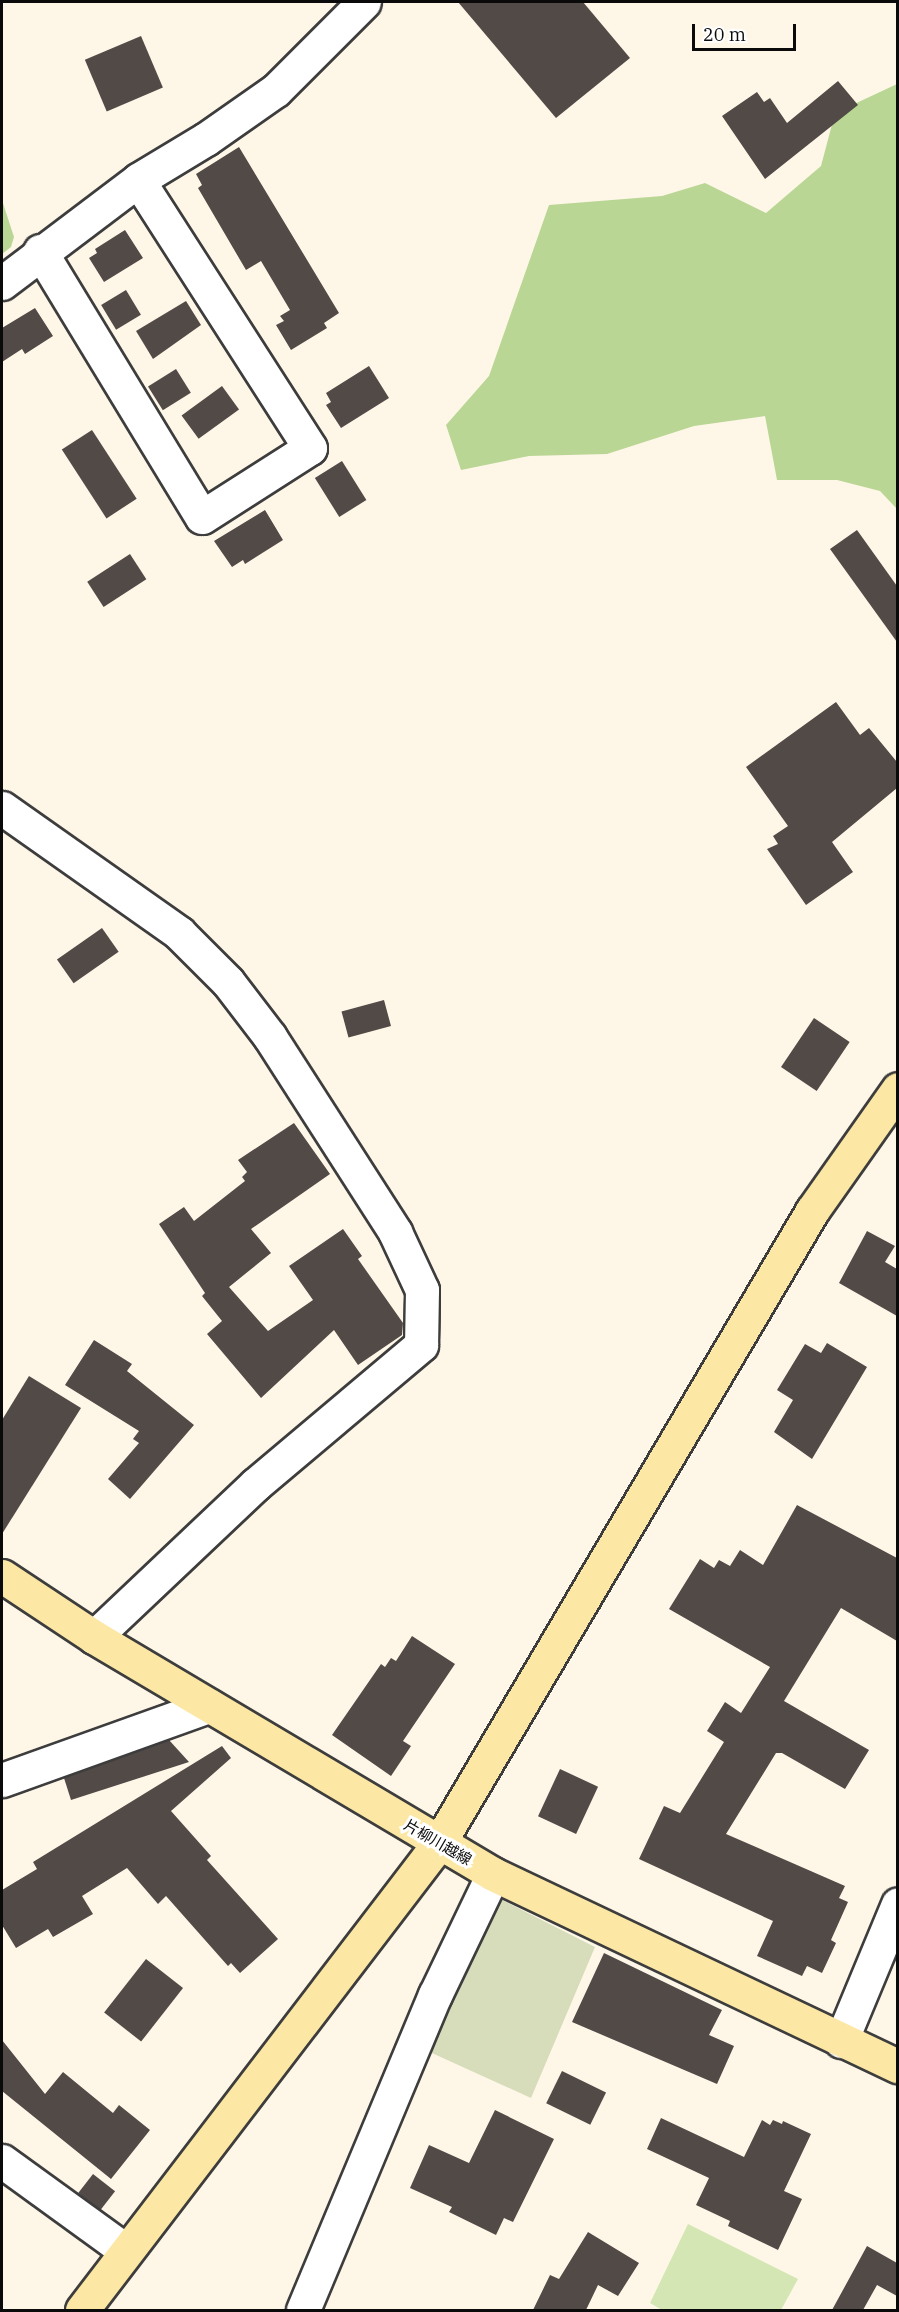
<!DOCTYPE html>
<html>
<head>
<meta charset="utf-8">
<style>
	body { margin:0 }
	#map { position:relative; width:899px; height:2312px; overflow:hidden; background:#fef7e7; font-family:"IBM Plex Serif","Noto Sans JP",serif }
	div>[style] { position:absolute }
	.green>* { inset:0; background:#d4e6b4 }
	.forest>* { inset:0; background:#bad694 }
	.cemetery>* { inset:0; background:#d7ddbb }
	.building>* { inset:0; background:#524a47; transform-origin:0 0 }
	.roads { filter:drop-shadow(2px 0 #3d3d3d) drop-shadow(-2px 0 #3d3d3d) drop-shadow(0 2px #3d3d3d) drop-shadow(0 -2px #3d3d3d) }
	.street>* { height:33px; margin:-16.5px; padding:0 16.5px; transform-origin:16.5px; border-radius:16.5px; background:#fff }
	.secondary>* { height:33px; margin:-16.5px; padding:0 16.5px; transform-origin:16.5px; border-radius:16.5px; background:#fce8a4 }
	span { translate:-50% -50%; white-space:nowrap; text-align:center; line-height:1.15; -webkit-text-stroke:6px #fff; paint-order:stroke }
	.street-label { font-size:15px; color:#0a0a0a }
	.frame { position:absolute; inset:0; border:3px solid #0a0a0a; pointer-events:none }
	.scale { position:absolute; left:692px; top:24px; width:104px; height:27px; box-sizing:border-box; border:3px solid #0a0a0a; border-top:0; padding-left:8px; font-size:18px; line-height:21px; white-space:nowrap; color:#0a0a0a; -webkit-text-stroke:4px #fff; paint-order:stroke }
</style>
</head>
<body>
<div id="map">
	<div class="green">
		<i style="clip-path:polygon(688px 2224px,798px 2279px,781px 2310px,662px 2310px,650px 2303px)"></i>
	</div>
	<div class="forest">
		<i style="clip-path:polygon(897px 84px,897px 509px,880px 491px,837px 480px,777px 480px,765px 416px,694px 426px,607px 454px,529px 456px,461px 470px,446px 425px,489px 376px,549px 205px,662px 196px,705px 183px,766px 213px,821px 166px,835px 113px)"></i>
		<i style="clip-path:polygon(2px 200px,14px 237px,11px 247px,2px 254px)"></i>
	</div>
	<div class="cemetery">
		<i style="clip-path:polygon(502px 1900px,595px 1947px,531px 2098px,423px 2049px,493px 1902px)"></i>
	</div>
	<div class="building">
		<i style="clip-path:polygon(458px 2px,583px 2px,630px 58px,556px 118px)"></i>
		<i style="left:141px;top:36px;width:56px;height:61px;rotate:67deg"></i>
		<i style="clip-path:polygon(838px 81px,858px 105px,765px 179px,722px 116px,757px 92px,764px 102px,770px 98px,787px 123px)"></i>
		<i style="clip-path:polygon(239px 147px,339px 313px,324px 323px,327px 328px,291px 350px,276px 325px,284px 321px,280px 316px,290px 310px,261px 261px,246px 270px,198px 188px,202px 185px,196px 174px)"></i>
		<i style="clip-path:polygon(125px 230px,143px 258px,104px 282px,89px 258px,97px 253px,95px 249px)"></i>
		<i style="left:126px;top:290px;width:29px;height:29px;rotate:59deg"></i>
		<i style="clip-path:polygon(186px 301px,201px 325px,153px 359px,136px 331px)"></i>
		<i style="clip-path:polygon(35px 308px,53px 336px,25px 354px,22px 349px,2px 362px,2px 328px)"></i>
		<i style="clip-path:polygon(369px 366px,389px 398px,341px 428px,326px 405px,331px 402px,326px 393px)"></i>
		<i style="left:176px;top:369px;width:28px;height:33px;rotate:58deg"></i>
		<i style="left:222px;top:386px;width:29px;height:50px;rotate:54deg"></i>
		<i style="left:92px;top:430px;width:82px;height:36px;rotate:57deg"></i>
		<i style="left:342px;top:461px;width:46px;height:32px;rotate:58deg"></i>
		<i style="clip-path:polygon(265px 510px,283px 540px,245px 564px,243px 560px,232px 567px,214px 541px)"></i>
		<i style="clip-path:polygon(857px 530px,897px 586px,897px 642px,830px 549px)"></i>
		<i style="left:130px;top:554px;width:30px;height:51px;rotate:57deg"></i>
		<i style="clip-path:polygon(836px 702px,860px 735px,869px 728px,897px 762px,897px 788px,832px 842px,853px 872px,806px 905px,767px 849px,778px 844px,773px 836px,788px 826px,746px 767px)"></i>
		<i style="left:102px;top:928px;width:29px;height:55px;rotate:55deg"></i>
		<i style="left:384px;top:1000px;width:27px;height:44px;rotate:75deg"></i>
		<i style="left:814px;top:1018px;width:43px;height:59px;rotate:34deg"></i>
		<i style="clip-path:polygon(294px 1123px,330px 1174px,251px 1229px,271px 1253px,229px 1287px,268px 1331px,313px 1300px,289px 1266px,343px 1229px,362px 1256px,358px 1259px,403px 1323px,402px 1335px,358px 1365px,334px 1330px,261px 1398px,207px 1334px,222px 1321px,202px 1296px,205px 1293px,159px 1224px,184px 1207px,194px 1221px,245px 1181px,242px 1177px,247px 1172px,238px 1160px)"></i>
		<i style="clip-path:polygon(867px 1231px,895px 1246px,885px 1262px,897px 1269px,897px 1316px,839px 1283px)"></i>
		<i style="clip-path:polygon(94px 1340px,132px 1364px,127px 1371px,194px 1425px,130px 1499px,108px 1479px,139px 1443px,133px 1439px,139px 1431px,65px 1385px)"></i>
		<i style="clip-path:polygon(827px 1343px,867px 1367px,812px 1459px,774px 1432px,793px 1400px,777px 1390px,805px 1344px,821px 1353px)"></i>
		<i style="clip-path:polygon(29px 1376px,81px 1408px,2px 1534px,2px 1420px)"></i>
		<i style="clip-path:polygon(797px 1505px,897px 1558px,897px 1641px,841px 1608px,784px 1701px,869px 1750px,845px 1789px,782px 1753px,776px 1753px,726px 1834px,845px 1886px,839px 1898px,848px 1902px,831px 1940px,836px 1943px,822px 1973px,807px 1966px,802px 1976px,757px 1956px,773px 1921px,639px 1859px,664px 1806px,680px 1813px,724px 1742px,707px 1731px,725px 1702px,741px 1713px,770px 1667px,669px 1609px,700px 1559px,714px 1568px,719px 1560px,730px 1566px,740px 1550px,763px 1565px)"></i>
		<i style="clip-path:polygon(412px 1636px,455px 1664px,403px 1741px,411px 1746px,391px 1776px,332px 1735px,381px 1664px,385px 1667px,391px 1658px,396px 1661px)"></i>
		<i style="clip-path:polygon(169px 1740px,189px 1762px,71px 1800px,64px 1778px)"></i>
		<i style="clip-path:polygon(222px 1746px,231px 1758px,171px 1811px,211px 1856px,207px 1860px,278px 1939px,240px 1973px,231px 1963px,228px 1966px,166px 1896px,158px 1904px,127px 1868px,82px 1896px,93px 1914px,53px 1937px,48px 1929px,16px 1948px,2px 1925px,2px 1890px,37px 1869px,33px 1862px)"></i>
		<i style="left:560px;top:1769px;width:42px;height:52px;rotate:25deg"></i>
		<i style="clip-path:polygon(604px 1953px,722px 2010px,709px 2035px,734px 2046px,717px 2084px,572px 2022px)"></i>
		<i style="left:146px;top:1959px;width:47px;height:68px;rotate:38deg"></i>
		<i style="clip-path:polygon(2px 2040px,45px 2094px,63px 2072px,113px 2113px,119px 2105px,150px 2130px,111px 2179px,2px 2091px)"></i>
		<i style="left:562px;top:2071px;width:49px;height:36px;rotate:26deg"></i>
		<i style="clip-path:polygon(495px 2110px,554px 2139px,513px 2222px,504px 2218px,496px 2235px,449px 2212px,452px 2207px,410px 2188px,429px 2145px,469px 2163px)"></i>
		<i style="clip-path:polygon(661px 2118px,744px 2157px,762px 2120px,770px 2125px,773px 2120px,782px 2124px,783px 2121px,811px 2134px,784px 2191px,802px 2199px,778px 2250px,728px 2226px,730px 2221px,696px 2205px,709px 2178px,647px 2149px)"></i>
		<i style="left:93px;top:2174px;width:28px;height:24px;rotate:38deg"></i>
		<i style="clip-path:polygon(588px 2232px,639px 2263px,618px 2296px,598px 2285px,586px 2310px,533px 2310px,550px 2275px,559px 2279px)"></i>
		<i style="clip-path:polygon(867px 2246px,897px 2263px,897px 2296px,877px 2285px,863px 2310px,832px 2310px)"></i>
	</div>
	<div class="roads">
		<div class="street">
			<i style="left:40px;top:251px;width:311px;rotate:58.7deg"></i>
			<i style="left:202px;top:517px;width:128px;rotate:-32.6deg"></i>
			<i style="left:310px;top:448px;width:318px;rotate:-122.7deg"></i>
			<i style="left:2px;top:283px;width:171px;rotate:-37.1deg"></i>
			<i style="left:138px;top:180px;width:79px;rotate:-31.1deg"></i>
			<i style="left:206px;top:139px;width:85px;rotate:-35deg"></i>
			<i style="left:276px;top:90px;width:124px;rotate:-45deg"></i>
			<i style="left:2px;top:808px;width:217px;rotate:35.2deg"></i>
			<i style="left:179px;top:933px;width:69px;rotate:45deg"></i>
			<i style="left:228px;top:982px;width:69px;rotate:52.6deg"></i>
			<i style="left:270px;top:1037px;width:232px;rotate:57.3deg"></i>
			<i style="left:395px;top:1232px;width:64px;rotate:65deg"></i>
			<i style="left:422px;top:1290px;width:55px;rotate:91deg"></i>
			<i style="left:421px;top:1345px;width:216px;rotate:139.9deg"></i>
			<i style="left:256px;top:1484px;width:223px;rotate:136.6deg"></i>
			<i style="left:2px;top:1780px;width:220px;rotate:-19.7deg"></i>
			<i style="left:841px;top:2041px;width:148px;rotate:-67.4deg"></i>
			<i style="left:2px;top:2161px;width:152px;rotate:35.9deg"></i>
			<i style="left:303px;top:2310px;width:342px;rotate:-67.3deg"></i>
			<i style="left:435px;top:1995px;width:134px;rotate:-64.4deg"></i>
		</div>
		<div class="secondary">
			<i style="left:2px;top:1576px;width:110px;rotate:33.5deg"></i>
			<i style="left:94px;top:1637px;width:464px;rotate:30.7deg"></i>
			<i style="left:493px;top:1874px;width:448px;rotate:25.4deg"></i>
			<i style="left:82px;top:2310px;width:588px;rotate:-52.6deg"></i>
			<i style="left:439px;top:1843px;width:734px;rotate:-59.45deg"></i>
			<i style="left:812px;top:1211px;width:149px;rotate:-54.8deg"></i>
		</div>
	</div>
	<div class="street-label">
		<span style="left:438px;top:1842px;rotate:30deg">片柳川越線</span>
	</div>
	<div class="frame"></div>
	<div class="scale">20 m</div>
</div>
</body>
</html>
